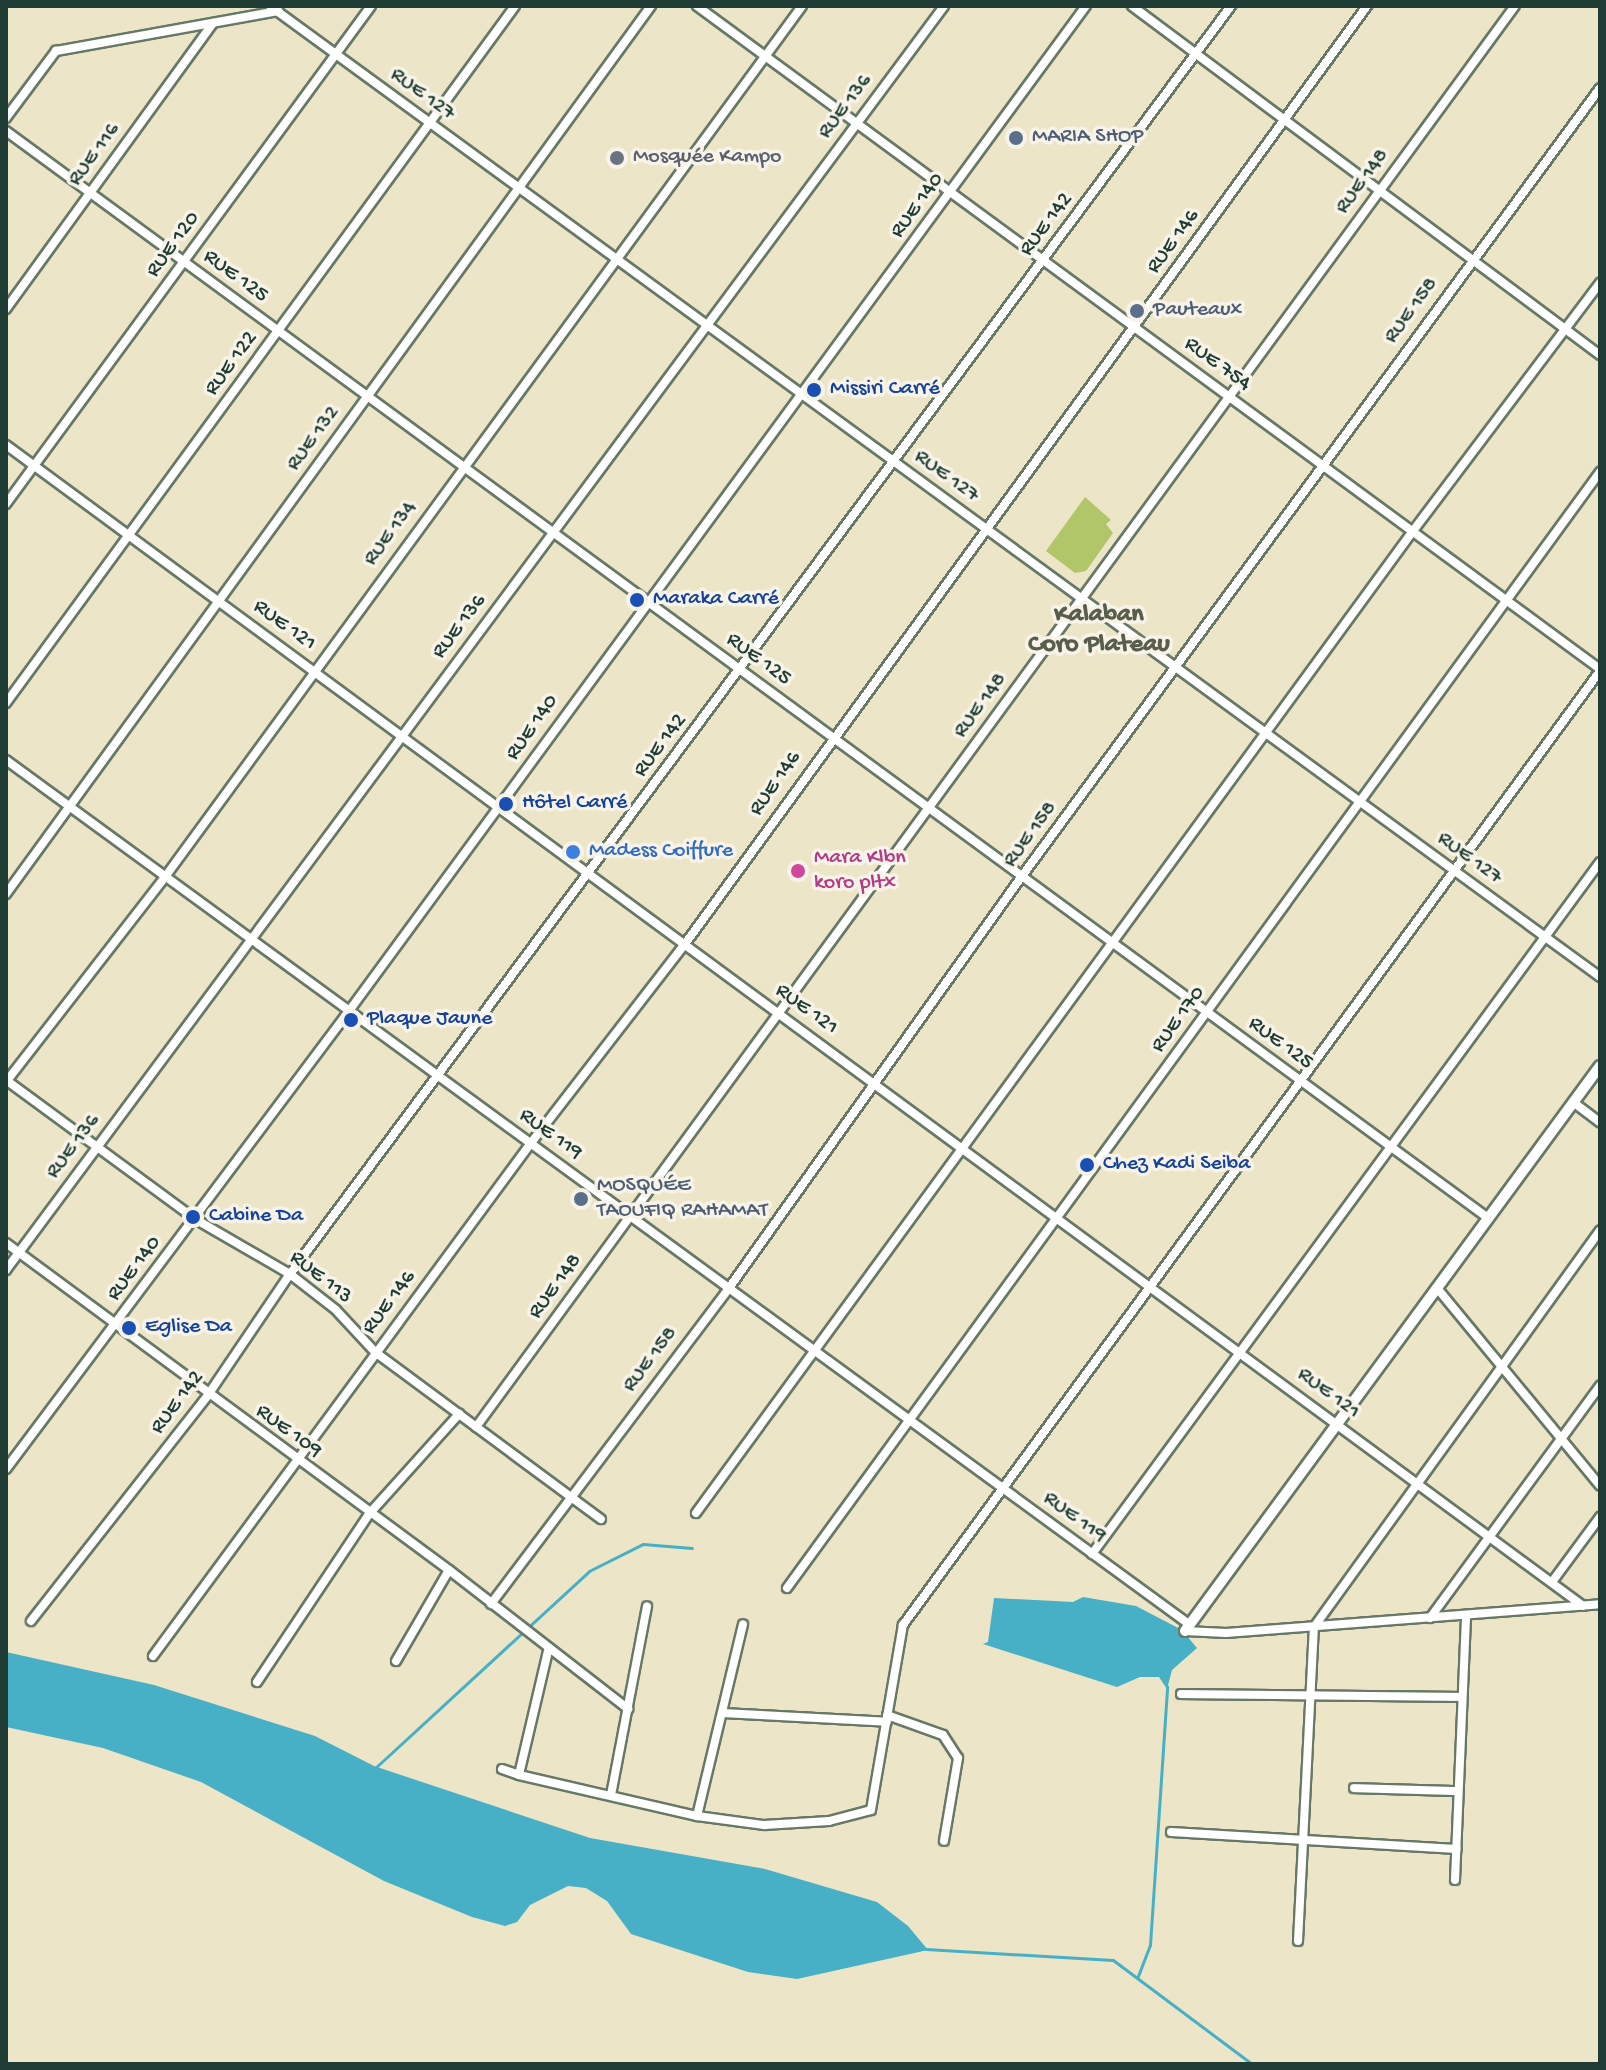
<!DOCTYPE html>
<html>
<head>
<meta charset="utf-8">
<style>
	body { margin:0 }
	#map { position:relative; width:1606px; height:2070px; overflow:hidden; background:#ece5c7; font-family:"Gochi Hand",sans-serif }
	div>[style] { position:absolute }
	.green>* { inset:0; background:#b1c569 }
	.water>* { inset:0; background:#47afc6 }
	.stream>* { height:3px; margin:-1.5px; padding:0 1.5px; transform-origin:1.5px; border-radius:1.5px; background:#47afc6 }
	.roads { filter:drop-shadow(2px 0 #677867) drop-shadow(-2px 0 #677867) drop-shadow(0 2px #677867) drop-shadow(0 -2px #677867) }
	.minor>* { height:8px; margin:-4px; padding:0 4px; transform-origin:4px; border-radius:4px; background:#fff }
	.tertiary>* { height:10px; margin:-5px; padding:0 5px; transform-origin:5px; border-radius:5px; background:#fff }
	.dots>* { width:22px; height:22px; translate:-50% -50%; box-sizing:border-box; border:4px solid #f7f3e8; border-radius:50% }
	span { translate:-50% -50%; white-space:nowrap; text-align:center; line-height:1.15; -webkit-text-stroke:7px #f7f3e8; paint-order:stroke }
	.street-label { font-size:22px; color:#1f3d34 }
	.service-label { font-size:22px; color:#4e5e75 }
	.left { translate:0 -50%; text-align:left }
	.worship-label { font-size:22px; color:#5b616d }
	.transit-label { font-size:22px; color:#164399 }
	.shop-label { font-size:22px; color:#366cbe }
	.hotel-label { font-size:22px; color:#b23c85 }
	.quarter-label { font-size:26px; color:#595e4b; font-weight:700 }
	.frame { position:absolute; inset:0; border:8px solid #1f3d34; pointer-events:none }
</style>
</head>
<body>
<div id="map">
	<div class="green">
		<i style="clip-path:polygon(1085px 497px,1111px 520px,1106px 524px,1113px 533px,1086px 571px,1075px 573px,1046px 551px)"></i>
	</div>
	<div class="water">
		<i style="clip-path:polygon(1083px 1597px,1136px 1606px,1182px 1630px,1197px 1648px,1172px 1670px,1167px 1689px,1159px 1677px,1140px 1677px,1117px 1687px,983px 1644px,988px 1642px,994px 1598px,1073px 1602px)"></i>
		<i style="clip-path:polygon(6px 1652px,154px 1685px,315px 1736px,374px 1766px,590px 1838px,765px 1869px,877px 1902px,908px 1926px,928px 1950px,797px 1979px,748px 1972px,631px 1934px,607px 1901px,586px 1888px,568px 1886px,530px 1905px,517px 1922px,505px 1926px,472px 1917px,384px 1881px,201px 1782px,103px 1748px,6px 1727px)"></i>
	</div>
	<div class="stream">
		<i style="left:374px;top:1769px;width:292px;rotate:-42.6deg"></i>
		<i style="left:589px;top:1571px;width:60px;rotate:-26.6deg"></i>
		<i style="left:643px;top:1544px;width:49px;rotate:4.7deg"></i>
		<i style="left:926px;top:1949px;width:187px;rotate:3.4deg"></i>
		<i style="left:1113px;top:1960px;width:174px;rotate:36.8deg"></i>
		<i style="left:1138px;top:1976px;width:33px;rotate:-69deg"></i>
		<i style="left:1150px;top:1945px;width:259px;rotate:-86.2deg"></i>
	</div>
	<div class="roads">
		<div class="minor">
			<i style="left:270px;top:6px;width:1647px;rotate:36.13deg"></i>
			<i style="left:697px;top:6px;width:1120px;rotate:36.29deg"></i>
			<i style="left:1132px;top:6px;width:584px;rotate:36.71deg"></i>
			<i style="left:6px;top:118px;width:84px;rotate:-53.3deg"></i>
			<i style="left:56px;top:51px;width:226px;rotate:-10.2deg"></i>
			<i style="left:6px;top:131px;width:1838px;rotate:36.26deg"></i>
			<i style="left:6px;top:309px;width:353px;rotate:-54.1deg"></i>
			<i style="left:6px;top:445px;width:1958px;rotate:36.36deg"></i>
			<i style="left:6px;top:504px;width:617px;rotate:-53.76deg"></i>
			<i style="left:6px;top:703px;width:863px;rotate:-53.86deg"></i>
			<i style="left:6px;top:760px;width:1466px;rotate:36.15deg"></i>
			<i style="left:6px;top:894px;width:1098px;rotate:-54.01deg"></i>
			<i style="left:6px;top:1080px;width:235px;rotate:36.3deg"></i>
			<i style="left:195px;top:1219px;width:110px;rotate:30.1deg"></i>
			<i style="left:290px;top:1274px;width:58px;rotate:38deg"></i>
			<i style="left:336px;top:1310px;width:57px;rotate:47.1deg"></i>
			<i style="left:375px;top:1352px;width:281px;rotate:36.5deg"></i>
			<i style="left:6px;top:1082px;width:259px;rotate:-52.2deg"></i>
			<i style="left:165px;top:877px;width:1079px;rotate:-53.82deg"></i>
			<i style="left:1573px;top:1102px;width:34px;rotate:37deg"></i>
			<i style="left:6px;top:1243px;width:551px;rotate:36.43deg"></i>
			<i style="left:449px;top:1570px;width:227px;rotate:37.8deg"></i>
			<i style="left:6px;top:1270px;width:1574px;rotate:-53.42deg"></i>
			<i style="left:1437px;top:1288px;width:256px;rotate:50.5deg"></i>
			<i style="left:476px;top:1427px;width:1760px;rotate:-53.83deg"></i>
			<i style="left:6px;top:1469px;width:572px;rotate:-53.17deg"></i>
			<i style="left:349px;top:1011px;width:1246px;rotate:-53.75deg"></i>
			<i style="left:696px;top:1513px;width:1216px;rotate:-53.87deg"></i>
			<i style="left:1413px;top:531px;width:311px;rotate:-53deg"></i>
			<i style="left:1092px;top:1554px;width:858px;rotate:-53.72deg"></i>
			<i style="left:1552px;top:1582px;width:81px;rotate:-53.6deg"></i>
			<i style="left:787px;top:1588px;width:1381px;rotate:-53.93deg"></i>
			<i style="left:491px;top:1604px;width:396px;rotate:-53deg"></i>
			<i style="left:729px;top:1288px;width:506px;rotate:-54.58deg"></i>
			<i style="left:1022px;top:876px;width:977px;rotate:-53.74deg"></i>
			<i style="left:1430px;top:1618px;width:288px;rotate:-53.8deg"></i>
			<i style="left:31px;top:1621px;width:287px;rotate:-51.9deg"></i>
			<i style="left:208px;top:1395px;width:146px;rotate:-55.9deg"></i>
			<i style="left:290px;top:1274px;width:1579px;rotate:-53.42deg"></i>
			<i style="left:1185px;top:1631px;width:41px;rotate:2.8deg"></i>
			<i style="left:1226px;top:1633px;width:375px;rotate:-4.4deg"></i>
			<i style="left:548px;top:1651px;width:127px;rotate:103.2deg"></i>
			<i style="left:519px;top:1775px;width:183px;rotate:13deg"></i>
			<i style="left:697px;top:1816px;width:68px;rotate:7.7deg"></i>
			<i style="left:764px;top:1825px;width:65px;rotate:-3.5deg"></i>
			<i style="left:829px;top:1821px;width:43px;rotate:-14.7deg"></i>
			<i style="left:871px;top:1810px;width:188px;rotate:-80.2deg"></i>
			<i style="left:903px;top:1625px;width:1181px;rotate:-53.85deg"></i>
			<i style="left:153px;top:1656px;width:637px;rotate:-53.62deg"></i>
			<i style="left:531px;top:1143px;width:252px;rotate:-52.3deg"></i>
			<i style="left:685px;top:944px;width:1160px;rotate:-53.98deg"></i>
			<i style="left:396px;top:1661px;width:105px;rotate:-59.8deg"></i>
			<i style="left:257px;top:1682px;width:202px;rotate:-56.3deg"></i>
			<i style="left:369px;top:1514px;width:135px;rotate:-48deg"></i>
			<i style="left:1181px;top:1694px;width:281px;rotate:0.6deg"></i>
			<i style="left:723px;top:1713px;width:164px;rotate:3.1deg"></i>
			<i style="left:887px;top:1715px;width:59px;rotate:19.7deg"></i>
			<i style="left:943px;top:1735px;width:27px;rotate:57deg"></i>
			<i style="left:958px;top:1758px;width:84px;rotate:99.6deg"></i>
			<i style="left:502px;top:1769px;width:18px;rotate:19deg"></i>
			<i style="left:1354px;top:1788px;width:104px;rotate:1.7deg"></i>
			<i style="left:611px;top:1795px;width:192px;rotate:-79.2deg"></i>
			<i style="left:697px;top:1816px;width:197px;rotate:-76.5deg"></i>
			<i style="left:1171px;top:1832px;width:286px;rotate:3.4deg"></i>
			<i style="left:1455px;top:1880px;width:265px;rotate:-87.6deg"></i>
			<i style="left:1298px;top:1941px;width:314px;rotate:-87.1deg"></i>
			<i style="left:1314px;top:1627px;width:489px;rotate:-54.2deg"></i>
		</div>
		<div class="tertiary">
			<i style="left:1185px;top:1631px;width:701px;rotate:-53.7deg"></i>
		</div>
	</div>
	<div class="dots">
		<i style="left:1016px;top:138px;background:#5c6f8a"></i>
		<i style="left:617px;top:158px;background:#6b7280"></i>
		<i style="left:1137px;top:311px;background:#5c6f8a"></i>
		<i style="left:814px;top:390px;background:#1a4fb4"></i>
		<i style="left:637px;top:600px;background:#1a4fb4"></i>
		<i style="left:506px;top:804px;background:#1a4fb4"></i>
		<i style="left:573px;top:852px;background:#3f7fe0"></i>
		<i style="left:798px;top:871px;background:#d1479c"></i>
		<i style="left:351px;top:1020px;background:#1a4fb4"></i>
		<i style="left:1087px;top:1165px;background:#1a4fb4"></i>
		<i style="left:581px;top:1199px;background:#5c6f8a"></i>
		<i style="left:193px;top:1217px;background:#1a4fb4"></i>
		<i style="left:129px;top:1328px;background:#1a4fb4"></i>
	</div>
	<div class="street-label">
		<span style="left:422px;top:95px;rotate:36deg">RUE 127</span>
		<span style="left:846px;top:107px;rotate:-53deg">RUE 136</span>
		<span style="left:95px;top:155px;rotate:-54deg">RUE 116</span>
		<span style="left:1363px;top:182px;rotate:-54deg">RUE 148</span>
		<span style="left:918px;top:206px;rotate:-54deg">RUE 140</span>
		<span style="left:1047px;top:225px;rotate:-53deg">RUE 142</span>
		<span style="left:1174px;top:242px;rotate:-54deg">RUE 146</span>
		<span style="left:174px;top:245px;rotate:-54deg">RUE 120</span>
		<span style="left:235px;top:277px;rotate:36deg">RUE 125</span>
		<span style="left:1412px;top:311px;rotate:-54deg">RUE 158</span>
		<span style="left:232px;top:364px;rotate:-54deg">RUE 122</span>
		<span style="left:1217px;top:365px;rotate:36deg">RUE 754</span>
		<span style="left:314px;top:439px;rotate:-54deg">RUE 132</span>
		<span style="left:946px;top:477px;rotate:36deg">RUE 127</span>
		<span style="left:391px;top:534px;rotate:-54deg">RUE 134</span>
		<span style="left:284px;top:626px;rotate:36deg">RUE 121</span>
		<span style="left:460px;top:627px;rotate:-53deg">RUE 136</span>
		<span style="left:758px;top:660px;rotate:36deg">RUE 125</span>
		<span style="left:981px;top:706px;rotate:-54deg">RUE 148</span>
		<span style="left:533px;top:728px;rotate:-55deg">RUE 140</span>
		<span style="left:661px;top:746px;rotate:-53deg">RUE 142</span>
		<span style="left:776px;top:784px;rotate:-55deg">RUE 146</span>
		<span style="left:1031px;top:835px;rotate:-54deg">RUE 158</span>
		<span style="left:1469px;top:859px;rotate:36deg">RUE 127</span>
		<span style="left:806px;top:1010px;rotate:36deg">RUE 121</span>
		<span style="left:1179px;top:1020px;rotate:-54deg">RUE 170</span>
		<span style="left:1280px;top:1044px;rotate:36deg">RUE 125</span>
		<span style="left:550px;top:1135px;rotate:36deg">RUE 119</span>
		<span style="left:74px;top:1147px;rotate:-53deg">RUE 136</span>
		<span style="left:135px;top:1269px;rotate:-53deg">RUE 140</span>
		<span style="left:320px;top:1278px;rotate:38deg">RUE 113</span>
		<span style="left:556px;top:1287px;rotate:-54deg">RUE 148</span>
		<span style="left:390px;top:1303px;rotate:-53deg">RUE 146</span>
		<span style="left:651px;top:1360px;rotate:-53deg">RUE 158</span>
		<span style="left:1328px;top:1394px;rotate:36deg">RUE 121</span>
		<span style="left:178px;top:1403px;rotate:-53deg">RUE 142</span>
		<span style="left:288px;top:1432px;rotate:36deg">RUE 109</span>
		<span style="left:1074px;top:1518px;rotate:36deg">RUE 119</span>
	</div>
	<div class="service-label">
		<span class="left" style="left:1032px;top:138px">MARIA SHOP</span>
		<span class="left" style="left:1153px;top:311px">Pauteaux</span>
		<span class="left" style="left:597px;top:1199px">MOSQUÉE<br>TAOUFIQ RAHAMAT</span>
	</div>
	<div class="worship-label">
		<span class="left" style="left:633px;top:158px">Mosquée Kampo</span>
	</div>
	<div class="transit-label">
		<span class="left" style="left:830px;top:390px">Missiri Carré</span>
		<span class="left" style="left:653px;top:600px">Maraka Carré</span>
		<span class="left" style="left:522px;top:804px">Hôtel Carré</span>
		<span class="left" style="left:367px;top:1020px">Plaque Jaune</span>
		<span class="left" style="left:1103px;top:1165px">Chez Kadi Seiba</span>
		<span class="left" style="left:209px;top:1217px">Cabine Da</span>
		<span class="left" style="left:145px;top:1328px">Eglise Da</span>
	</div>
	<div class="shop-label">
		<span class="left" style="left:589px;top:852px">Madess Coiffure</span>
	</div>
	<div class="hotel-label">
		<span class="left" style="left:814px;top:871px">Mara Klbn<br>koro pltx</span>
	</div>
	<div class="quarter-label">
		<span style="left:1099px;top:631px">Kalaban<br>Coro Plateau</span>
	</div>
	<div class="frame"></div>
</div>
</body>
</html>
